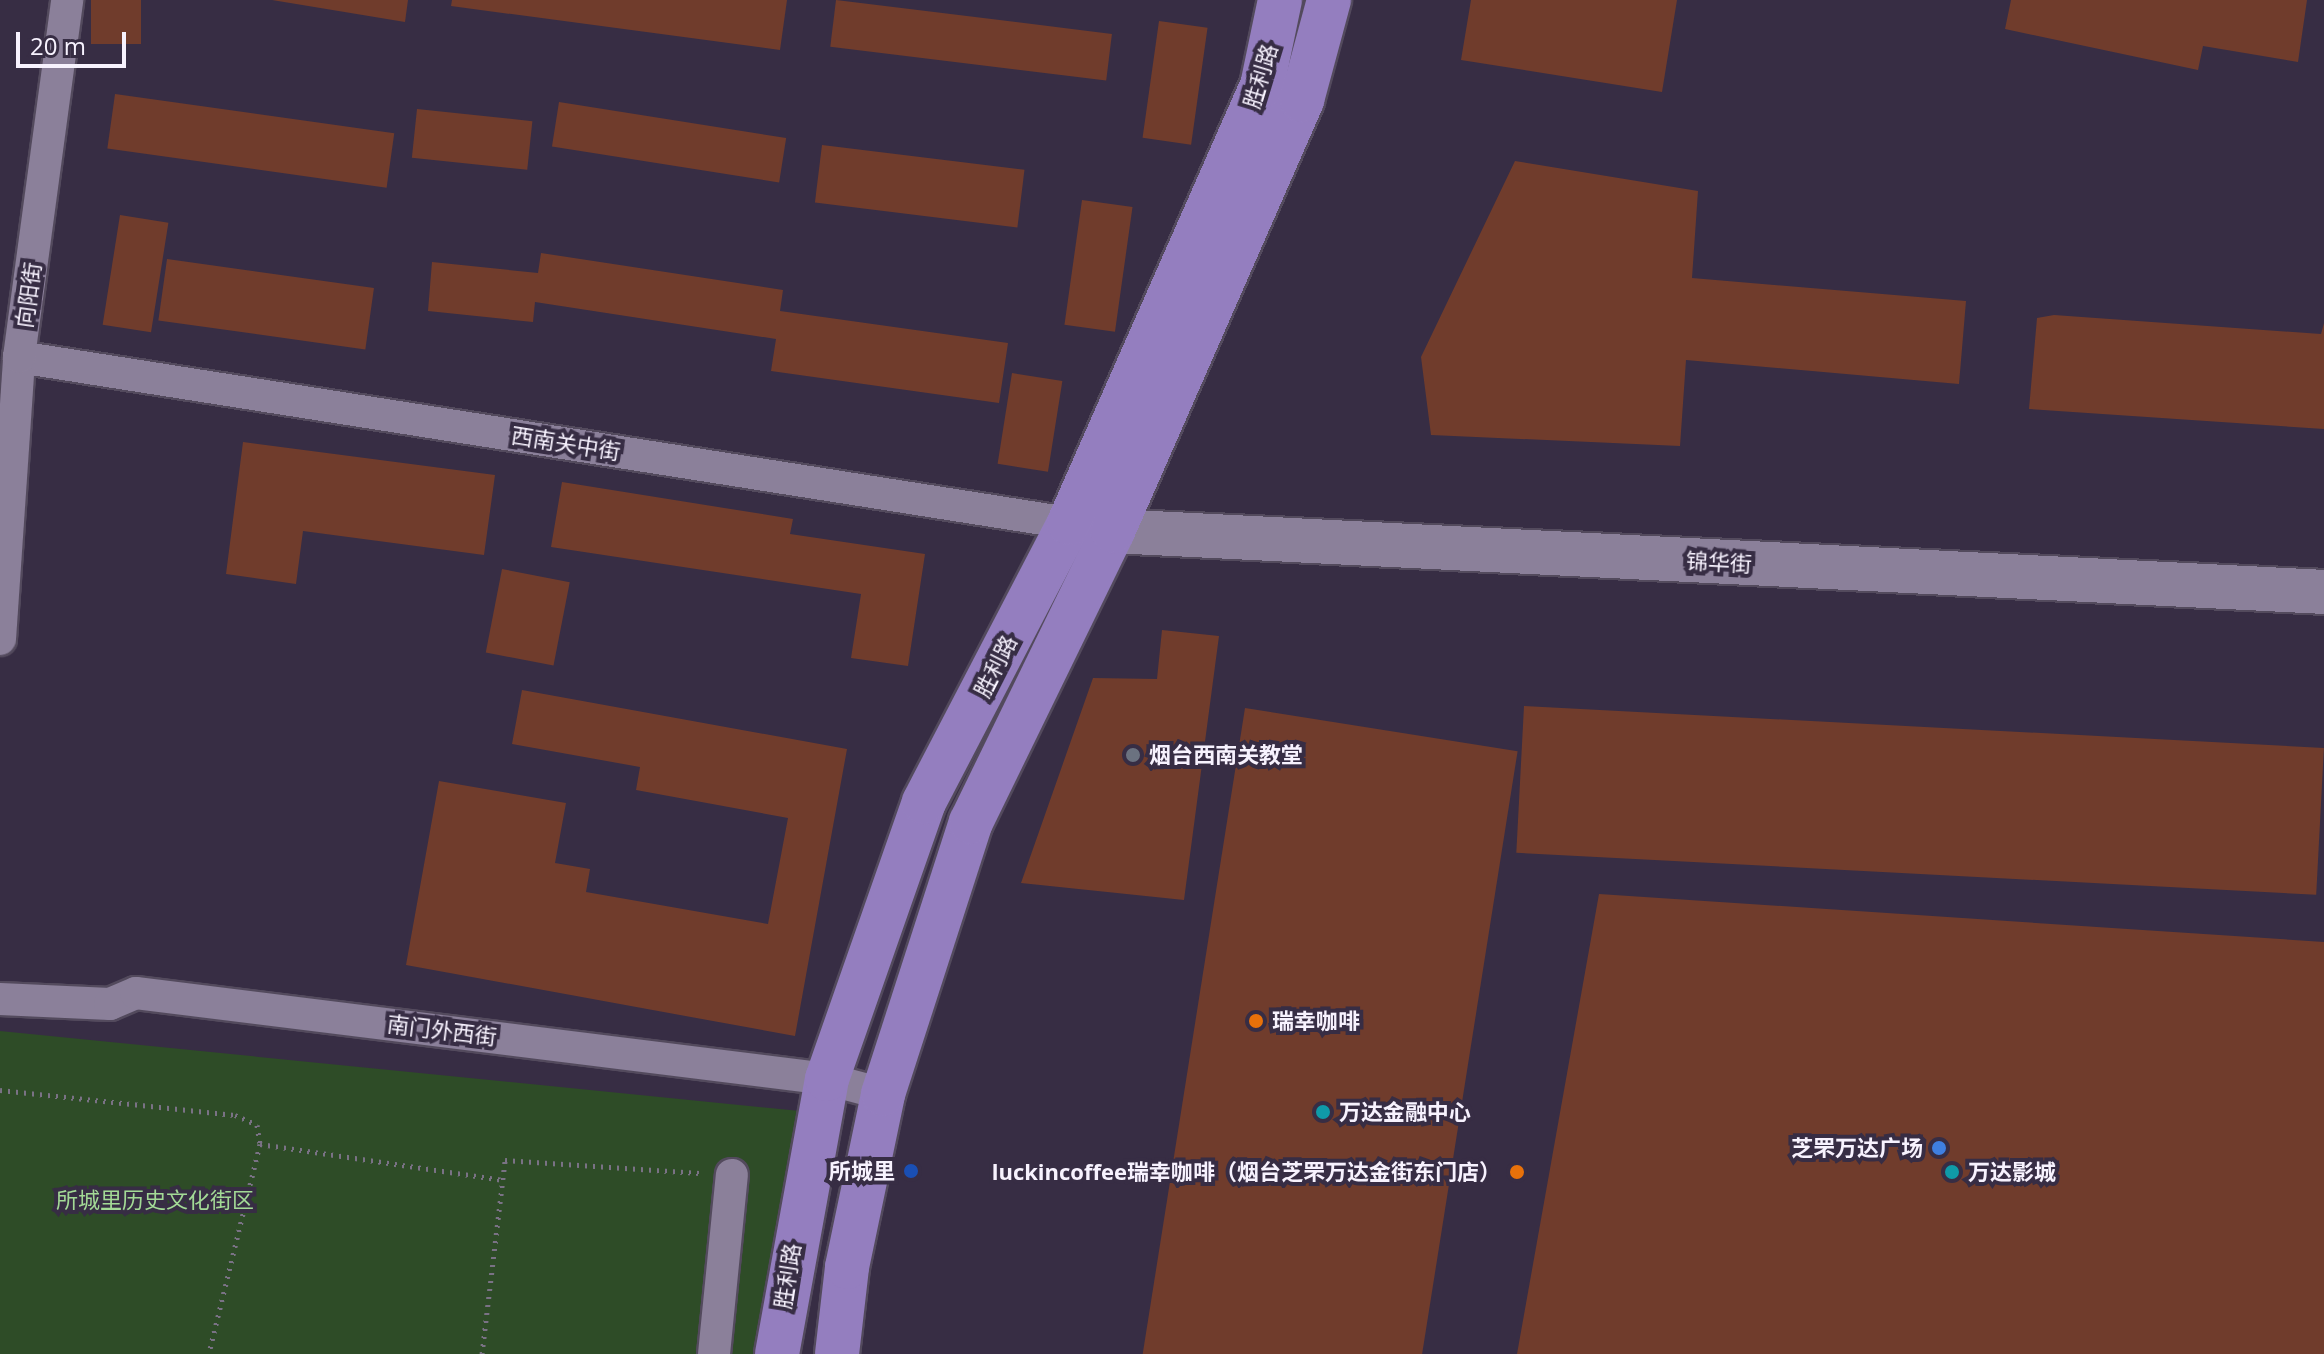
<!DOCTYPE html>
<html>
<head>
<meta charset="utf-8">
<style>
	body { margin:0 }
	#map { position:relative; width:2324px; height:1354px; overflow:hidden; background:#372d44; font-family:"Open Sans","Noto Sans SC",sans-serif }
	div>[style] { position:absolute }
	.green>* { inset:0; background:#2e4c27 }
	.building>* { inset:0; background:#703c2c; transform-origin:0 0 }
	.path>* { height:5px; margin-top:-2.5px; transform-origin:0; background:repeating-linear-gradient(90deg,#7a7285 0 2px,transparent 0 8px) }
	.roads { filter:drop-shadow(2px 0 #534a5d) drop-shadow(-2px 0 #534a5d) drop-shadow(0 2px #534a5d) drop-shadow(0 -2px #534a5d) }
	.street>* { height:32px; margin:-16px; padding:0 16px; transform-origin:16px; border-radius:16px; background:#8b809a }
	.secondary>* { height:44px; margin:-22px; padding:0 22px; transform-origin:22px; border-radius:22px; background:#8b809a }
	.primary>* { height:44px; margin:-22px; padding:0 22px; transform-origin:22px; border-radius:22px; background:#947ebf }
	.dots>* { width:22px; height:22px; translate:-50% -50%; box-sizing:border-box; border:4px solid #372d44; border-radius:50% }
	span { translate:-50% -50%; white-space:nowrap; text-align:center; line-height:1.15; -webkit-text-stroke:8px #372d44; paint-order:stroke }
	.street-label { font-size:22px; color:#f7f2fe }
	.poi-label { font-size:22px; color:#f7f2fe; font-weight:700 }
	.left { translate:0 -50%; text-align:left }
	.right { translate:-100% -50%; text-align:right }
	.park-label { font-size:22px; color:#a3da96 }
	.scale { position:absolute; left:16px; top:32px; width:110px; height:36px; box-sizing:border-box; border:4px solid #f7f2fe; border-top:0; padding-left:10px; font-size:24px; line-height:28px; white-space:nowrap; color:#f7f2fe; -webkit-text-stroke:6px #372d44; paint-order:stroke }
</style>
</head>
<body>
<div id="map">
	<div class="green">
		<i style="clip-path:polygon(0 1031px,800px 1111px,764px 1354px,0 1354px)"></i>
	</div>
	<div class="building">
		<i style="left:91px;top:0;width:50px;height:44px"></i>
		<i style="clip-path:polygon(272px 0,408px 0,405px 22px)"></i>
		<i style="clip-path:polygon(452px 0,787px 0,780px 50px,451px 6px)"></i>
		<i style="left:836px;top:0;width:278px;height:47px;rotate:7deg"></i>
		<i style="clip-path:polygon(1471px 0,1677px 0,1662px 92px,1461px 60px)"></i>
		<i style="clip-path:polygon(2011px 0,2307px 0,2298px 62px,2203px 46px,2198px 70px,2005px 29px)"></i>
		<i style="left:1159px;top:21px;width:49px;height:118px;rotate:8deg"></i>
		<i style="left:115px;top:94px;width:282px;height:55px;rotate:8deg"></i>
		<i style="left:559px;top:102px;width:230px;height:45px;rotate:9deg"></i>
		<i style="left:417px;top:109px;width:116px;height:49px;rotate:6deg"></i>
		<i style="left:822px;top:145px;width:204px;height:58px;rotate:7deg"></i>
		<i style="clip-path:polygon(1515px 161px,1698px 191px,1692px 278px,1966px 301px,1959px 384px,1686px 360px,1680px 446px,1431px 435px,1421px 357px)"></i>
		<i style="left:1082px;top:200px;width:51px;height:126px;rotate:8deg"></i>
		<i style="left:120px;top:215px;width:49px;height:111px;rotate:9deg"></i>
		<i style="clip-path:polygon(541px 253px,783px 290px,780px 311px,1008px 343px,999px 403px,771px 371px,776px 339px,535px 302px,533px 322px,428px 311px,432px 262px,538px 273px)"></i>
		<i style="left:167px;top:259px;width:209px;height:62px;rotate:8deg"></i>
		<i style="clip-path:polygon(2054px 315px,2321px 334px,2324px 323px,2324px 429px,2029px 409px,2037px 318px)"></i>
		<i style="left:1012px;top:373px;width:51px;height:92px;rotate:9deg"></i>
		<i style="clip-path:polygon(243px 442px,495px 475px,484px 555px,303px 531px,296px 584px,226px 574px)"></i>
		<i style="clip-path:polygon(562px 482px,793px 519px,790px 534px,925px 554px,908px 666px,851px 658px,861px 594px,551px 547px)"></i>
		<i style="left:502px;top:569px;width:69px;height:85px;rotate:11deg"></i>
		<i style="clip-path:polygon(1162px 630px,1219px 636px,1184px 900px,1021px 883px,1093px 678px,1157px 679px)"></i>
		<i style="clip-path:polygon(522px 690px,847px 749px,795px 1036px,406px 965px,439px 781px,566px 803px,555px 863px,590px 869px,586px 892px,768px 924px,788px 818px,636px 790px,640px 767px,512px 744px)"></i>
		<i style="left:1524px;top:706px;width:801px;height:147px;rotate:3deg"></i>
		<i style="left:1245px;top:708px;width:276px;height:654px;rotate:9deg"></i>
		<i style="clip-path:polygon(1599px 894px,2324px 942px,2324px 1354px,1517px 1354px)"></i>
	</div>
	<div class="path">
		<i style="left:0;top:1090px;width:236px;rotate:6.1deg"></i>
		<i style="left:235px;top:1115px;width:24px;rotate:24deg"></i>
		<i style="left:257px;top:1125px;width:19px;rotate:81deg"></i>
		<i style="left:260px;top:1144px;width:216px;rotate:103.7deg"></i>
		<i style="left:260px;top:1144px;width:246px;rotate:8.4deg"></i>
		<i style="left:482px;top:1354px;width:195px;rotate:-83.2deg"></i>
		<i style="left:505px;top:1160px;width:195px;rotate:3.8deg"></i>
	</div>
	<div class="roads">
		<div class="street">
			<i style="left:19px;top:357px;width:1081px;rotate:8.99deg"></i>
			<i style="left:0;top:639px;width:283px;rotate:-86.1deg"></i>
			<i style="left:19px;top:357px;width:360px;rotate:-82.3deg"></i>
			<i style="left:0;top:999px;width:110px;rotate:2.6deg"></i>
			<i style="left:110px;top:1004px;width:28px;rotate:-23deg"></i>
			<i style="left:136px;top:993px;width:696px;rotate:7.09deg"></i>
			<i style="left:827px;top:1079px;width:58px;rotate:15deg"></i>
			<i style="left:714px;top:1354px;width:180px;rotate:-84.3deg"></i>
		</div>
		<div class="secondary">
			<i style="left:1113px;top:531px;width:1213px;rotate:2.88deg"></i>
		</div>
		<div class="primary">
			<i style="left:777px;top:1354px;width:280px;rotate:-79.7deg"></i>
			<i style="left:827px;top:1079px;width:293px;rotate:-70.7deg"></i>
			<i style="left:924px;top:802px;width:314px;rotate:-62.5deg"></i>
			<i style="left:1069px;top:523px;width:478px;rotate:-66.2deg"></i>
			<i style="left:1262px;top:86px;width:88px;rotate:-78.2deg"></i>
			<i style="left:837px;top:1354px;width:88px;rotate:-83.4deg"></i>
			<i style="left:847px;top:1267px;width:177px;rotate:-78.2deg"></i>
			<i style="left:883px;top:1094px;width:286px;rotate:-72.1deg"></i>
			<i style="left:971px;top:822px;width:324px;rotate:-64deg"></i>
			<i style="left:1113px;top:531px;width:471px;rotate:-66.3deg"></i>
			<i style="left:1302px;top:100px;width:104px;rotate:-74.9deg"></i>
		</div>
	</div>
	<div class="dots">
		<i style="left:1133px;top:755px;background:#6b7280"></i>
		<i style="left:1256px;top:1021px;background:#e8710a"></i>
		<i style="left:1323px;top:1112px;background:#0f9aa8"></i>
		<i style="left:1939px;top:1148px;background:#3f7fe0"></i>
		<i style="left:911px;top:1171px;background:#1a4fb4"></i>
		<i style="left:1517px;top:1172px;background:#e8710a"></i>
		<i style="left:1952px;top:1172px;background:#0f9aa8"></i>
	</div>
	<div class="street-label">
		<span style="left:1260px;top:76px;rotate:-73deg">胜利路</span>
		<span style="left:28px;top:295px;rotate:-82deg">向阳街</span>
		<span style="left:566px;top:443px;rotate:9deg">西南关中街</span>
		<span style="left:1719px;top:562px;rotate:3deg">锦华街</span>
		<span style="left:995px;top:666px;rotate:-63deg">胜利路</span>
		<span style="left:442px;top:1030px;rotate:7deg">南门外西街</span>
		<span style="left:787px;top:1276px;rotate:-81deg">胜利路</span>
	</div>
	<div class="poi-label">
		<span class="left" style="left:1149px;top:755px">烟台西南关教堂</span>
		<span class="left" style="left:1272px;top:1021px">瑞幸咖啡</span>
		<span class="left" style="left:1339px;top:1112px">万达金融中心</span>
		<span class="right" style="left:1923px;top:1148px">芝罘万达广场</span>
		<span class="right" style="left:895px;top:1171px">所城里</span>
		<span class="right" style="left:1501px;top:1172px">luckincoffee瑞幸咖啡（烟台芝罘万达金街东门店）</span>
		<span class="left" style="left:1968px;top:1172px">万达影城</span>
	</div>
	<div class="park-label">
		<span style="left:155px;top:1200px">所城里历史文化街区</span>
	</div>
	<div class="scale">20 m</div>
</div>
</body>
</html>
